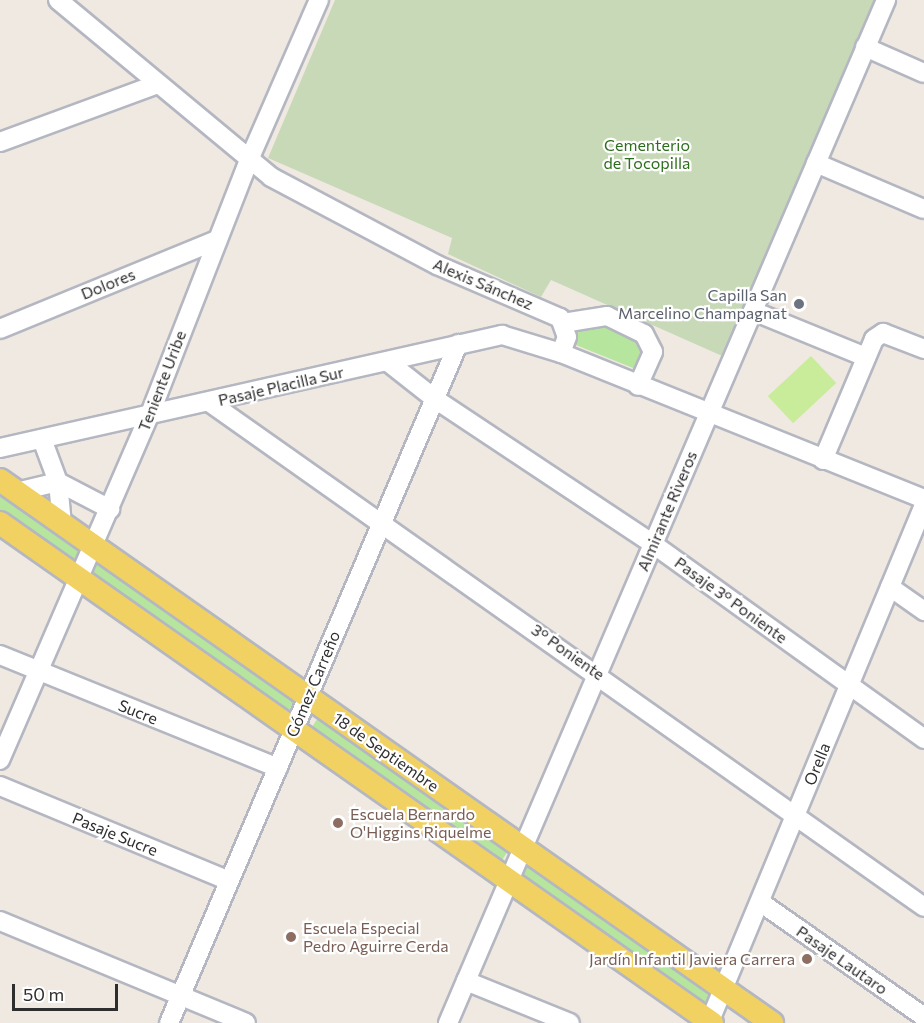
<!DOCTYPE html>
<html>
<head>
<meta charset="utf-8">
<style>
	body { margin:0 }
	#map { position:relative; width:924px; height:1023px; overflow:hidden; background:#efe9e1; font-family:Commissioner,sans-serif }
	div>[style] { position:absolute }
	.green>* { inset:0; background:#b6e59e; transform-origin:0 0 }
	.cemetery>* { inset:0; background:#c8d9b8 }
	.pitch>* { inset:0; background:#c9ec9a; transform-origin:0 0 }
	.roads { filter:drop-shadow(2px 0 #b4b7c1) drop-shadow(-2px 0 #b4b7c1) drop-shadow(0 2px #b4b7c1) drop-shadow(0 -2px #b4b7c1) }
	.minor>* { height:18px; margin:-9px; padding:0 9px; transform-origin:9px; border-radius:9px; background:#fff }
	.major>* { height:22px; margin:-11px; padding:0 11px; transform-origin:11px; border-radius:11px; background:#f2d163 }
	.dots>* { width:16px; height:16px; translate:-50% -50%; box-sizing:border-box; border:3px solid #fff; border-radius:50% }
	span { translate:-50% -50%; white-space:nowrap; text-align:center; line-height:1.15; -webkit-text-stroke:4.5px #fff; paint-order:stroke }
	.park-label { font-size:16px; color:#2c6e1b }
	.street-label { font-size:16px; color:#2e2e2e }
	.worship-label { font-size:16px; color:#5b616d }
	.right { translate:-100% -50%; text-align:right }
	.education-label { font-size:16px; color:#785e54 }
	.left { translate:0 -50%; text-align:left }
	.scale { position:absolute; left:12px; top:984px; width:106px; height:27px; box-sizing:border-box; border:3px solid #2e2e2e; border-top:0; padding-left:8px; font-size:18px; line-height:21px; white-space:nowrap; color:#2e2e2e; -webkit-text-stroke:4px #fff; paint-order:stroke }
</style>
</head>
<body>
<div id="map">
	<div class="green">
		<i style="clip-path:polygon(606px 323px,648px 346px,643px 372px,566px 341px,569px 329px)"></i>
		<i style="clip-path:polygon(0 490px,81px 549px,74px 564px,0 512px)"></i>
		<i style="left:95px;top:558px;width:246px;height:16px;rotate:35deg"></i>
		<i style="left:320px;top:715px;width:232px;height:20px;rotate:34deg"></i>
		<i style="clip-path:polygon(522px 856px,712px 992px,705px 1008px,514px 874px)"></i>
	</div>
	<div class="cemetery">
		<i style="clip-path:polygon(335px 0,877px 0,729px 359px,551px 280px,541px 297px,448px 254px,452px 238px,268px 158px)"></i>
	</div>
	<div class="pitch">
		<i style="left:811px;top:356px;width:37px;height:59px;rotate:47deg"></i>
	</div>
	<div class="roads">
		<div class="minor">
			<i style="left:58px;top:0;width:277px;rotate:39.7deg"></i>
			<i style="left:271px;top:177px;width:188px;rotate:27.9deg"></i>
			<i style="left:437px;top:265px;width:134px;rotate:23.3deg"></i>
			<i style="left:560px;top:318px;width:20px;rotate:70deg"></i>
			<i style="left:567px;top:337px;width:17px;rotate:111deg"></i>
			<i style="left:865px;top:47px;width:64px;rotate:23.8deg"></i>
			<i style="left:0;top:142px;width:168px;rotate:-20.2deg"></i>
			<i style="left:816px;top:163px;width:117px;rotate:23.1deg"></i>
			<i style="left:753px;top:311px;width:122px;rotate:22.2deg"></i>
			<i style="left:563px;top:323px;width:45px;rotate:-9deg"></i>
			<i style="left:607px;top:316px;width:41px;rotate:25.9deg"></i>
			<i style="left:644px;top:334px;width:20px;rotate:63deg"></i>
			<i style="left:653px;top:352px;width:37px;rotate:114deg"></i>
			<i style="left:0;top:329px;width:235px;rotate:-22.3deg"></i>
			<i style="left:388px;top:362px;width:60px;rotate:38.2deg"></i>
			<i style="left:435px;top:399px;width:262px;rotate:33.6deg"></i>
			<i style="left:653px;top:544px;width:334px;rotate:35.7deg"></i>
			<i style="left:209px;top:402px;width:875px;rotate:35.23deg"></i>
			<i style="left:42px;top:439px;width:46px;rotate:69.6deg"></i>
			<i style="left:58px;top:482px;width:42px;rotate:84.6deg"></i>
			<i style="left:0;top:448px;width:515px;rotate:-12.69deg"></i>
			<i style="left:502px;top:335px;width:62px;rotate:17deg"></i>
			<i style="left:561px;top:353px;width:391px;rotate:21.9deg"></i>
			<i style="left:823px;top:460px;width:131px;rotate:-67.1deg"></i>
			<i style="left:874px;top:339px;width:11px;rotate:-34deg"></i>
			<i style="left:883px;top:333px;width:44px;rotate:21.3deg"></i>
			<i style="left:16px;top:492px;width:43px;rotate:-13.4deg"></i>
			<i style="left:58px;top:482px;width:59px;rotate:27.4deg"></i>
			<i style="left:890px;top:587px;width:42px;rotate:35.2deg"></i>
			<i style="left:0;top:655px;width:300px;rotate:22.1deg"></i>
			<i style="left:0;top:760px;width:377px;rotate:-66.6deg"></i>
			<i style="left:150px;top:414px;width:273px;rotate:-68.7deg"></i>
			<i style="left:249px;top:160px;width:175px;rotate:-66.4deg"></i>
			<i style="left:0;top:786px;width:248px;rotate:22.5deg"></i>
			<i style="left:760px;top:902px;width:200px;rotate:35deg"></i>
			<i style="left:0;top:921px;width:266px;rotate:22.5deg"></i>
			<i style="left:466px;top:981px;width:112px;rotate:22deg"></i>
			<i style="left:169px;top:1023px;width:738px;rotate:-66.94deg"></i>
			<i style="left:448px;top:1023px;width:1113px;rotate:-66.82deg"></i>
			<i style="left:709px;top:1023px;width:561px;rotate:-67.46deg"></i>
		</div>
		<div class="major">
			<i style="left:0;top:480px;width:944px;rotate:35.12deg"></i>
			<i style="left:0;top:523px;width:870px;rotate:35.08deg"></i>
		</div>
	</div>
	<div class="dots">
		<i style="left:799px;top:304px;background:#6b7280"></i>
		<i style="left:338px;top:823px;background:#8d6e63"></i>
		<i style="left:291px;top:937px;background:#8d6e63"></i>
		<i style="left:807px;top:959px;background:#8d6e63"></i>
	</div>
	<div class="park-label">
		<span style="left:647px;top:154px">Cementerio<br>de Tocopilla</span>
	</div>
	<div class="street-label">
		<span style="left:108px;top:284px;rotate:-22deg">Dolores</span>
		<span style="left:483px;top:284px;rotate:23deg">Alexis Sánchez</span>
		<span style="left:162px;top:381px;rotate:-69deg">Teniente Uribe</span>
		<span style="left:281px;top:386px;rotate:-13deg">Pasaje Placilla Sur</span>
		<span style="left:667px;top:511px;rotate:-67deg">Almirante Riveros</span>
		<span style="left:731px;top:600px;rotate:36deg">Pasaje 3° Poniente</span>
		<span style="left:568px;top:652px;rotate:35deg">3° Poniente</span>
		<span style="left:313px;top:684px;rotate:-67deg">Gómez Carreño</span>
		<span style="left:138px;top:712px;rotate:22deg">Sucre</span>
		<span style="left:386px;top:752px;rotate:35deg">18 de Septiembre</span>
		<span style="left:817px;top:764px;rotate:-68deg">Orella</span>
		<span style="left:115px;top:834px;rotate:22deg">Pasaje Sucre</span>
		<span style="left:842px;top:960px;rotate:35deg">Pasaje Lautaro</span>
	</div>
	<div class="worship-label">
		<span class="right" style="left:787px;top:304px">Capilla San<br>Marcelino Champagnat</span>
	</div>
	<div class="education-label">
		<span class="left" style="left:350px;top:823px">Escuela Bernardo<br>O'Higgins Riquelme</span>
		<span class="left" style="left:303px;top:937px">Escuela Especial<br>Pedro Aguirre Cerda</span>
		<span class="right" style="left:795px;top:959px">Jardín Infantil Javiera Carrera</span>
	</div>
	<div class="scale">50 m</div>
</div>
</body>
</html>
